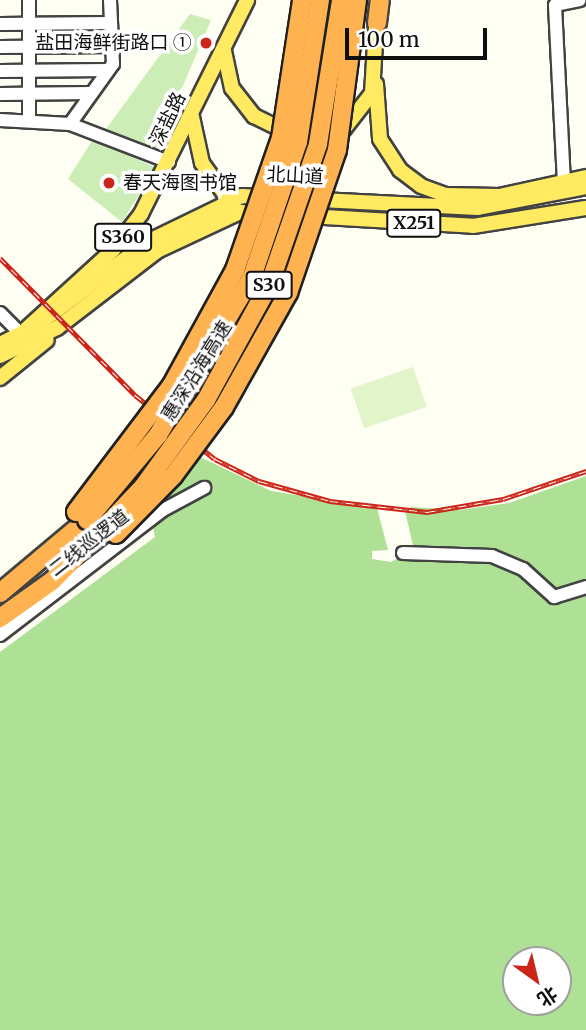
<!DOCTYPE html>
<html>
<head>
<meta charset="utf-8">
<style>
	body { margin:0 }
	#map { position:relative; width:586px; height:1030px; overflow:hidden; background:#fffef2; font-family:Merriweather,"Noto Sans SC",serif }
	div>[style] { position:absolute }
	.green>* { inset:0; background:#cdedb7 }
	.forest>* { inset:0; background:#aee095 }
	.pitch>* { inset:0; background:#e1f4ca; transform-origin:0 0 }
	.roads { filter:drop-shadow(2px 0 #424242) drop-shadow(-2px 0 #424242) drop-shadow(0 2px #424242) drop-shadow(0 -2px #424242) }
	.minor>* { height:12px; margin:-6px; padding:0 6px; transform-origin:6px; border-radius:6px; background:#fff }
	.major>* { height:14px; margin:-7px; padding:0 7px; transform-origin:7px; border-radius:7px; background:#ffea62 }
	.highway>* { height:18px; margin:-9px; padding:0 9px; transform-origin:9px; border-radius:9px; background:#ffb350 }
	.rail>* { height:5px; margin-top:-2.5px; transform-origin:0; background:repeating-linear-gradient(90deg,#fff 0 8px,#cc261b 0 16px); box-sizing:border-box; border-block:2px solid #cc261b }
	.bridges { filter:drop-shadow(2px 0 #202020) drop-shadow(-2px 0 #202020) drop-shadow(0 2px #202020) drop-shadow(0 -2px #202020) }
	.highway-bridge>* { height:18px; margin:-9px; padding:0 9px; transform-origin:9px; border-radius:9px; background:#ffb350 }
	.dots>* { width:19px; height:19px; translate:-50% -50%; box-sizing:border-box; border:4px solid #fff; border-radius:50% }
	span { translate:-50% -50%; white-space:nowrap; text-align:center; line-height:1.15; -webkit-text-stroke:7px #fff; paint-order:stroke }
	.shield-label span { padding:2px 5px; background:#fff; border:2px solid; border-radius:5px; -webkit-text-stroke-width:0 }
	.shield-label { font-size:18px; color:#0f0f0f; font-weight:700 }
	.poi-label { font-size:19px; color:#0f0f0f }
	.right { translate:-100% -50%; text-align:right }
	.left { translate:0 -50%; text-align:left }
	.street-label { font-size:19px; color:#0f0f0f }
	.north { position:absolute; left:502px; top:946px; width:70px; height:70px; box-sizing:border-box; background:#fff; border:2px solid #9f9f9f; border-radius:50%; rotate:146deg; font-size:19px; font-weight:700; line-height:28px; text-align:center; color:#0f0f0f }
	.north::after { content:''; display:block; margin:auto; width:24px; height:32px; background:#cc261b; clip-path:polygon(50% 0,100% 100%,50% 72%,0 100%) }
	.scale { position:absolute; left:345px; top:28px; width:142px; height:32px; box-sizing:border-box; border:4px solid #0f0f0f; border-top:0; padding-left:9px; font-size:21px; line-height:24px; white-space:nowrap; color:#0f0f0f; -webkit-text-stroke:5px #fff; paint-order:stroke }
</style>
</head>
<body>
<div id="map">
	<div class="green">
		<i style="clip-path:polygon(190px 14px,211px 20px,156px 149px,106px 129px)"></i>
		<i style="clip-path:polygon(93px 139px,156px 168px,122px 222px,68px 179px)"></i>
	</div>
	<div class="forest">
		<i style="clip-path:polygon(evenodd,196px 455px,271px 491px,377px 508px,388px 550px,372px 551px,372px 559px,391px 562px,414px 550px,405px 511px,411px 507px,459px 510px,509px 503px,586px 476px,586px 1030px,0 1030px,0 652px,155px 537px,149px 510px,196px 455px,516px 960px,558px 960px,558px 1002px,516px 1002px,516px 960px)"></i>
	</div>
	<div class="pitch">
		<i style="left:413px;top:367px;width:42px;height:66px;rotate:71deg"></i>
	</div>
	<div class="roads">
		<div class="minor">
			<i style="left:29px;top:0;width:121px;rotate:90deg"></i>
			<i style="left:0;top:24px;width:111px;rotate:-0.5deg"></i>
			<i style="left:0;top:47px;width:112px;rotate:-0.5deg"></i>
			<i style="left:0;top:71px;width:108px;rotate:-0.5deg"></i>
			<i style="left:0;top:94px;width:90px;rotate:-0.6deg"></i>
			<i style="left:0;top:120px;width:70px;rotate:3.3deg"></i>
			<i style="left:70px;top:124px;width:106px;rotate:21deg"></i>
			<i style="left:70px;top:124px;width:74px;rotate:-54.4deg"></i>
			<i style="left:113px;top:64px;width:64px;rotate:-92.7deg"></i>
			<i style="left:564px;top:183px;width:178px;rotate:-92.9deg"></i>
			<i style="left:555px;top:5px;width:25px;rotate:-11deg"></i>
			<i style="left:0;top:313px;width:30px;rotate:45deg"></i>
			<i style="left:403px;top:553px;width:89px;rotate:1.9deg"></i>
			<i style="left:492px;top:556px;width:34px;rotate:23deg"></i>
			<i style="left:523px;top:569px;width:42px;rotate:42.1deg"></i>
			<i style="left:554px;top:597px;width:34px;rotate:-17deg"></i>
			<i style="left:0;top:635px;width:205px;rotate:-37.5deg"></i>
			<i style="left:163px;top:510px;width:47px;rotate:-28.2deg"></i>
		</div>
		<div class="major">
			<i style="left:224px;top:51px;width:38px;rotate:78deg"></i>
			<i style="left:232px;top:88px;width:36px;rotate:52deg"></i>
			<i style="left:254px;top:116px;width:52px;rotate:26.1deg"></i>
			<i style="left:301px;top:139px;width:27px;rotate:2deg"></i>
			<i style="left:376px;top:84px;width:55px;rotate:85.8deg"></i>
			<i style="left:380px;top:139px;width:37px;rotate:57deg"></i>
			<i style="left:400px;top:170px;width:26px;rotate:37deg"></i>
			<i style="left:421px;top:186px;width:27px;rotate:20deg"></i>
			<i style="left:446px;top:195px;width:53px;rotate:1.1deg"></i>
			<i style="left:499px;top:196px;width:89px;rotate:-12.3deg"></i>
			<i style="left:192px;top:117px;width:47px;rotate:77.7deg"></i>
			<i style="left:202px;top:163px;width:54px;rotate:54deg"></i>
			<i style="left:284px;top:181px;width:79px;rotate:-40.9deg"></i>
			<i style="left:344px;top:129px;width:46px;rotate:-52.1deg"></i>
			<i style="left:372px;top:93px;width:81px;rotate:-86.5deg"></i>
			<i style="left:22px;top:333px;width:123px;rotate:-42.4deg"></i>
			<i style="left:113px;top:250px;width:46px;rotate:-52.1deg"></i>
			<i style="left:141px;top:214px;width:239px;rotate:-63.6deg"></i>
			<i style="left:0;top:344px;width:40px;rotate:-26.6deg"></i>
			<i style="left:36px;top:326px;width:141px;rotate:-37deg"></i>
			<i style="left:149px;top:241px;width:103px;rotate:-25.8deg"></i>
			<i style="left:242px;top:196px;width:236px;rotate:2.9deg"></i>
			<i style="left:478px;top:208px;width:110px;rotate:-11deg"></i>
			<i style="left:0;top:356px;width:64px;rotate:-26.2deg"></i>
			<i style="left:57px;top:328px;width:126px;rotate:-37.6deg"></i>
			<i style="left:157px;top:251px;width:92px;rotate:-25.2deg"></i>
			<i style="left:240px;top:212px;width:233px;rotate:3.4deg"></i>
			<i style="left:473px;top:226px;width:114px;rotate:-9.1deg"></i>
			<i style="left:0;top:378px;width:60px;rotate:-39deg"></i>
		</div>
		<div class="highway">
			<i style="left:377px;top:23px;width:23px;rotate:-83deg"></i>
			<i style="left:0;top:593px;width:114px;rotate:-40deg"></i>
			<i style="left:0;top:618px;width:64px;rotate:-35.4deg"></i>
			<i style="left:52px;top:581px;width:74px;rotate:-45.5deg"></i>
		</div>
	</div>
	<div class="rail">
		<i style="left:0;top:258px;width:192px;rotate:45.4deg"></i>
		<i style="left:135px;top:395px;width:102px;rotate:38.7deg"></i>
		<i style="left:215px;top:459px;width:49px;rotate:26.6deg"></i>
		<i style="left:259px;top:481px;width:74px;rotate:15.7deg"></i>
		<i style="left:330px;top:501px;width:98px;rotate:6.5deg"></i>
		<i style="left:427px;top:512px;width:77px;rotate:-9.7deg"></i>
		<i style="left:503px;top:499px;width:88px;rotate:-18.6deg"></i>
	</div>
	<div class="bridges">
		<div class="highway-bridge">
			<i style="left:76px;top:512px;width:159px;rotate:-52.9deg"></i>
			<i style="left:172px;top:385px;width:131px;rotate:-61.3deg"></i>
			<i style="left:235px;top:270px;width:140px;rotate:-70.8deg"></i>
			<i style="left:281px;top:138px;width:140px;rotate:-81.3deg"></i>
			<i style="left:87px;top:520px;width:111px;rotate:-50.1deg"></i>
			<i style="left:158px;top:435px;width:184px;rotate:-59.3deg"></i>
			<i style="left:252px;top:277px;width:143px;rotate:-71.2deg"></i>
			<i style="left:298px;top:142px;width:144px;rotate:-81.2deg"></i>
			<i style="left:104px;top:528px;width:57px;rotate:-46.4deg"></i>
			<i style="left:143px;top:487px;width:107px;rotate:-54.1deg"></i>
			<i style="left:206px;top:400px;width:133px;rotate:-61.3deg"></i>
			<i style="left:270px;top:283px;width:147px;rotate:-70.9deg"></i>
			<i style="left:318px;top:144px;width:146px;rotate:-80.9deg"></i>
			<i style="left:116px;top:534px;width:81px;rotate:-45.5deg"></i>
			<i style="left:173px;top:476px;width:86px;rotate:-53.5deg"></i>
			<i style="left:224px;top:407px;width:131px;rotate:-60.7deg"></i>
			<i style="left:288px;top:293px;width:151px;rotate:-71.1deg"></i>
			<i style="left:337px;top:150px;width:151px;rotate:-82.4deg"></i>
		</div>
	</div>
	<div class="dots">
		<i style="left:206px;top:43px;background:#cc261b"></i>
		<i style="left:109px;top:183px;background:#cc261b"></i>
	</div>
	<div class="shield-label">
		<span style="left:414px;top:223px">X251</span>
		<span style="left:123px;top:237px">S360</span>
		<span style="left:269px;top:285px">S30</span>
	</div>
	<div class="poi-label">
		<span class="right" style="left:192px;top:43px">盐田海鲜街路口 ①</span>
		<span class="left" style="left:123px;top:183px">春天海图书馆</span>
	</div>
	<div class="street-label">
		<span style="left:168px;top:119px;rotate:-64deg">深盐路</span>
		<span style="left:295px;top:176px;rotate:3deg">北山道</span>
		<span style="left:197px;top:371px;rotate:-58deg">惠深沿海高速</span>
		<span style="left:89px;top:543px;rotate:-38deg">二线巡逻道</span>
	</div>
	<div class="north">北</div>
	<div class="scale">100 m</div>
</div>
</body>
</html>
